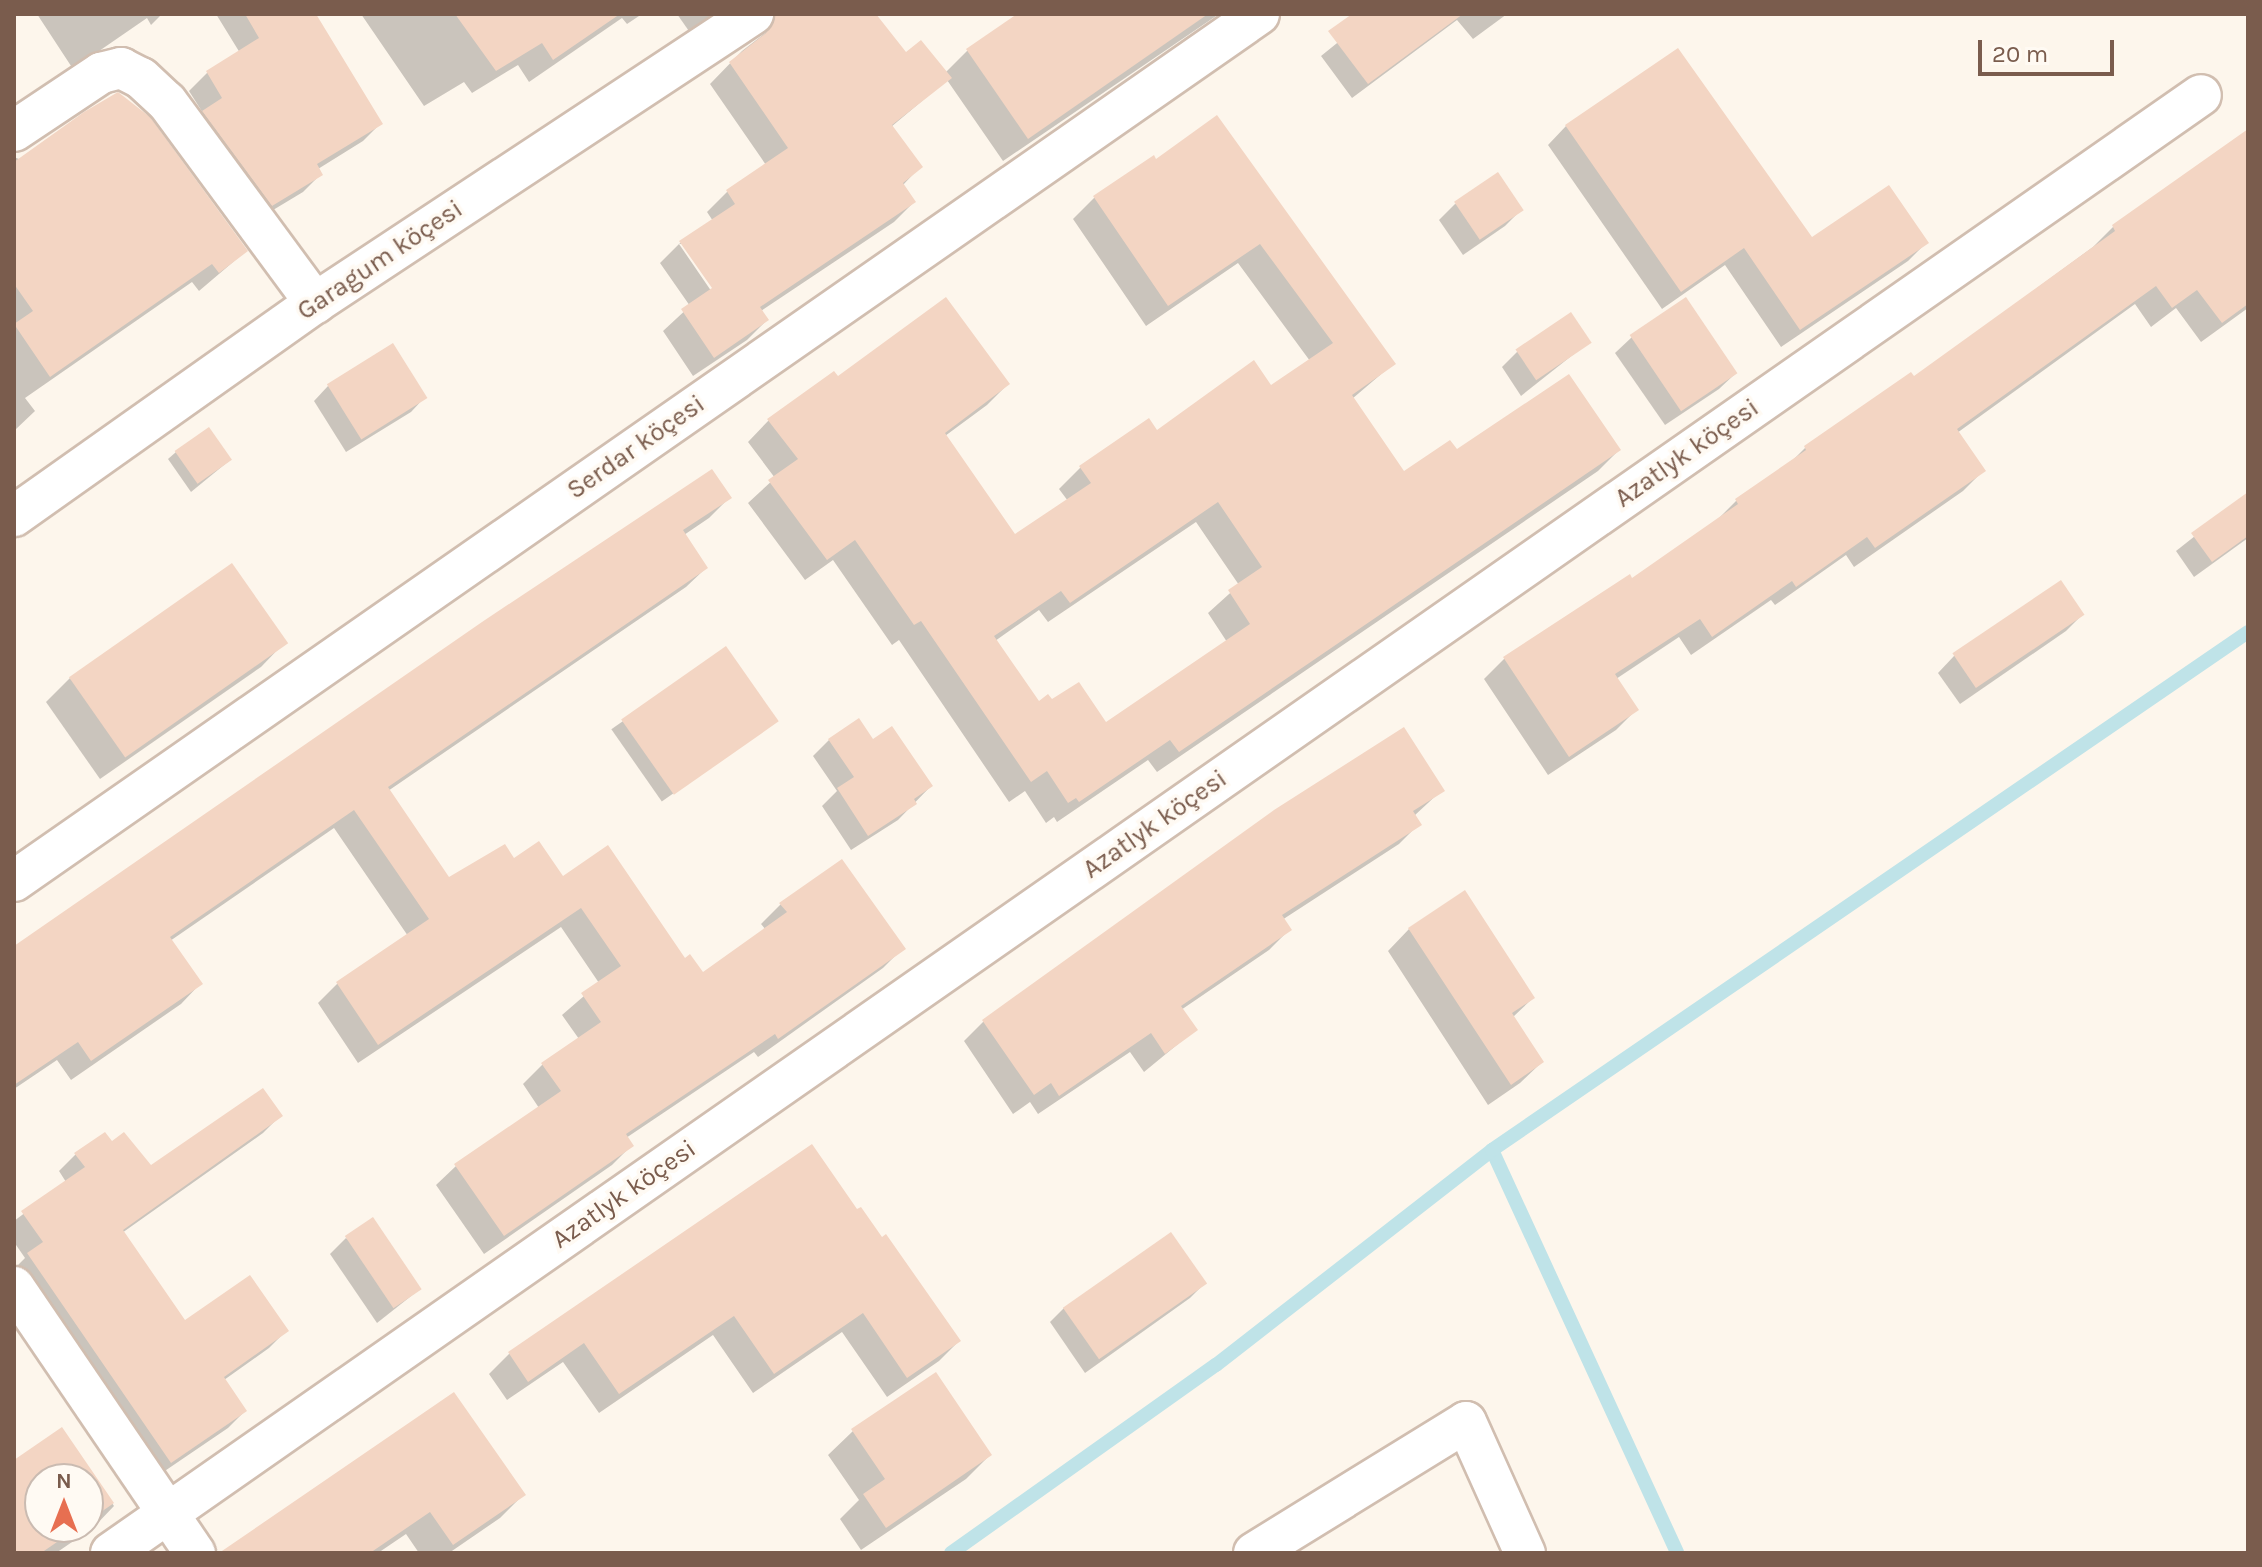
<!DOCTYPE html>
<html>
<head>
<meta charset="utf-8">
<style>
	body { margin:0 }
	#map { position:relative; width:2262px; height:1567px; overflow:hidden; background:#fdf6ec; font-family:Karla,sans-serif }
	div>[style] { position:absolute }
	.shadow>* { inset:0; background:#0003; transform-origin:0 0 }
	.stream>* { height:14px; margin:-7px; padding:0 7px; transform-origin:7px; border-radius:7px; background:#bfe3e8 }
	.building>* { inset:0; background:#f3d5c3; transform-origin:0 0 }
	.roads { filter:drop-shadow(2px 0 #d1beb0) drop-shadow(-2px 0 #d1beb0) drop-shadow(0 2px #d1beb0) drop-shadow(0 -2px #d1beb0) }
	.street>* { height:40px; margin:-20px; padding:0 20px; transform-origin:20px; border-radius:20px; background:#fff }
	span { translate:-50% -50%; white-space:nowrap; text-align:center; line-height:1.15; -webkit-text-stroke:7px #fffaf3; paint-order:stroke }
	.street-label { font-size:26px; color:#7a5c4d }
	.frame { position:absolute; inset:0; border:16px solid #7a5c4d; pointer-events:none }
	.north { position:absolute; left:24px; top:1463px; width:80px; height:80px; box-sizing:border-box; background:#fffaf3; border:2px solid #cabbb1; border-radius:50%; rotate:0deg; font-size:22px; font-weight:700; line-height:32px; text-align:center; color:#7a5c4d }
	.north::after { content:''; display:block; margin:auto; width:28px; height:36px; background:#e76f51; clip-path:polygon(50% 0,100% 100%,50% 72%,0 100%) }
	.scale { position:absolute; left:1978px; top:40px; width:136px; height:36px; box-sizing:border-box; border:4px solid #7a5c4d; border-top:0; padding-left:10px; font-size:24px; line-height:28px; white-space:nowrap; color:#7a5c4d; -webkit-text-stroke:6px #fffaf3; paint-order:stroke }
</style>
</head>
<body>
<div id="map">
	<div class="shadow">
		<i style="clip-path:polygon(37px 14px,162px 14px,151px 25px,147px 18px,73px 69px)"></i>
		<i style="clip-path:polygon(216px 14px,313px 14px,381px 123px,363px 141px,318px 169px,321px 174px,303px 192px,253px 222px,186px 130px,203px 113px,189px 91px,207px 73px,240px 53px)"></i>
		<i style="clip-path:polygon(361px 14px,642px 14px,627px 24px,622px 18px,529px 82px,518px 65px,472px 93px,464px 82px,424px 106px)"></i>
		<i style="clip-path:polygon(677px 14px,725px 14px,691px 34px)"></i>
		<i style="clip-path:polygon(810px 14px,873px 14px,905px 54px,945px 73px,967px 51px,1021px 14px,1219px 14px,1003px 161px,947px 80px,891px 127px,920px 167px,903px 185px,914px 202px,894px 222px,761px 311px,767px 320px,747px 340px,693px 376px,663px 331px,690px 306px,660px 263px,679px 244px,716px 298px,719px 295px,683px 244px,679px 244px,713px 221px,707px 212px,727px 192px,766px 165px,710px 84px,742px 51px,773px 27px)"></i>
		<i style="clip-path:polygon(1373px 14px,1507px 14px,1473px 39px,1457px 20px,1352px 98px,1321px 56px)"></i>
		<i style="clip-path:polygon(1677px 51px,1812px 240px,1926px 243px,1908px 261px,1781px 347px,1725px 265px,1662px 309px,1548px 145px,1566px 126px)"></i>
		<i style="clip-path:polygon(evenodd,1216px 118px,1393px 364px,1352px 399px,1403px 474px,1456px 452px,1619px 450px,1598px 471px,1157px 772px,1148px 760px,1057px 822px,1054px 817px,1046px 823px,1025px 791px,1009px 802px,899px 640px,892px 645px,833px 560px,805px 580px,748px 503px,775px 478px,748px 442px,769px 420px,838px 379px,1008px 384px,987px 405px,945px 436px,1015px 537px,1068px 501px,1059px 489px,1081px 467px,1270px 388px,1310px 361px,1238px 263px,1146px 326px,1073px 219px,1094px 198px,1156px 162px,1216px 118px,1196px 522px,1239px 585px,1208px 613px,1227px 642px,1105px 725px,1052px 702px,1038px 704px,995px 641px,1039px 610px,1048px 622px,1196px 522px)"></i>
		<i style="clip-path:polygon(2248px 130px,2248px 308px,2201px 342px,2176px 308px,2151px 327px,2135px 304px,1957px 433px,1984px 470px,1963px 491px,1854px 567px,1846px 555px,1775px 605px,1771px 600px,1691px 655px,1679px 637px,1616px 679px,1636px 710px,1616px 730px,1548px 775px,1484px 679px,1504px 659px,1632px 581px,1716px 521px,1736px 501px,1789px 464px,1805px 448px,1913px 379px,2093px 247px,2113px 227px)"></i>
		<i style="clip-path:polygon(14px 157px,246px 251px,199px 291px,192px 282px,25px 398px,35px 411px,14px 431px)"></i>
		<i style="clip-path:polygon(1455px 204px,1521px 210px,1505px 226px,1463px 255px,1439px 220px)"></i>
		<i style="clip-path:polygon(1632px 337px,1736px 373px,1719px 389px,1665px 425px,1615px 353px)"></i>
		<i style="clip-path:polygon(1589px 342px,1521px 396px,1502px 367px,1517px 352px)"></i>
		<i style="clip-path:polygon(328px 386px,425px 397px,411px 412px,346px 452px,314px 401px)"></i>
		<i style="clip-path:polygon(176px 452px,230px 460px,191px 492px,168px 459px)"></i>
		<i style="clip-path:polygon(2248px 494px,2248px 538px,2194px 577px,2176px 551px)"></i>
		<i style="clip-path:polygon(729px 498px,709px 518px,684px 535px,706px 568px,686px 587px,388px 791px,449px 880px,513px 861px,562px 879px,703px 975px,766px 930px,761px 924px,781px 904px,903px 948px,883px 968px,758px 1057px,754px 1052px,626px 1138px,631px 1146px,612px 1165px,484px 1254px,436px 1185px,456px 1166px,539px 1108px,523px 1084px,543px 1064px,579px 1039px,562px 1015px,599px 983px,561px 927px,358px 1063px,318px 1003px,337px 984px,408px 936px,334px 828px,170px 941px,200px 984px,181px 1004px,71px 1080px,57px 1060px,14px 1089px,14px 948px)"></i>
		<i style="clip-path:polygon(2083px 614px,2066px 631px,1960px 704px,1938px 673px,1954px 656px)"></i>
		<i style="clip-path:polygon(285px 642px,261px 667px,100px 779px,46px 702px,70px 678px)"></i>
		<i style="left:726px;top:649px;width:88px;height:140px;rotate:55deg"></i>
		<i style="clip-path:polygon(829px 740px,872px 741px,931px 786px,898px 820px,851px 850px,822px 806px,837px 791px,813px 756px)"></i>
		<i style="clip-path:polygon(1442px 790px,1414px 816px,1419px 824px,1399px 844px,1282px 920px,1289px 930px,1269px 950px,1181px 1010px,1195px 1030px,1144px 1072px,1130px 1052px,1038px 1114px,1030px 1102px,1013px 1114px,964px 1041px,984px 1021px)"></i>
		<i style="clip-path:polygon(1409px 929px,1533px 998px,1513px 1017px,1542px 1062px,1520px 1083px,1488px 1105px,1388px 951px)"></i>
		<i style="clip-path:polygon(280px 1116px,263px 1133px,122px 1233px,184px 1323px,286px 1331px,269px 1348px,224px 1380px,245px 1411px,228px 1428px,153px 1479px,14px 1269px,25px 1258px,14px 1242px,14px 1221px,66px 1182px,59px 1171px,76px 1154px,111px 1143px,151px 1168px)"></i>
		<i style="clip-path:polygon(812px 1147px,856px 1212px,959px 1341px,939px 1361px,887px 1397px,842px 1332px,753px 1393px,713px 1335px,599px 1413px,563px 1362px,507px 1400px,489px 1374px,509px 1354px)"></i>
		<i style="clip-path:polygon(346px 1238px,420px 1289px,377px 1323px,330px 1254px)"></i>
		<i style="clip-path:polygon(1204px 1284px,1190px 1298px,1085px 1373px,1050px 1322px,1064px 1308px)"></i>
		<i style="clip-path:polygon(454px 1395px,523px 1495px,500px 1518px,449px 1553px,419px 1553px,406px 1534px,378px 1553px,224px 1553px)"></i>
		<i style="clip-path:polygon(evenodd,62px 1430px,114px 1506px,94px 1527px,56px 1553px,14px 1553px,14px 1463px,62px 1430px,40px 1479px,88px 1479px,88px 1527px,40px 1527px,40px 1479px)"></i>
		<i style="clip-path:polygon(853px 1431px,990px 1455px,966px 1479px,861px 1550px,840px 1519px,859px 1500px,828px 1455px)"></i>
	</div>
	<div class="stream">
		<i style="left:1492px;top:1150px;width:443px;rotate:65.3deg"></i>
		<i style="left:951px;top:1553px;width:325px;rotate:-35.4deg"></i>
		<i style="left:1216px;top:1365px;width:350px;rotate:-37.9deg"></i>
		<i style="left:1492px;top:1150px;width:916px;rotate:-34.42deg"></i>
	</div>
	<div class="building">
		<i style="clip-path:polygon(245px 14px,316px 14px,383px 124px,317px 164px,323px 175px,272px 206px,202px 111px,222px 98px,206px 71px,259px 38px)"></i>
		<i style="clip-path:polygon(455px 14px,620px 14px,553px 60px,542px 43px,496px 71px)"></i>
		<i style="clip-path:polygon(776px 14px,876px 14px,906px 52px,921px 40px,952px 78px,892px 125px,923px 167px,903px 183px,916px 202px,760px 307px,769px 320px,714px 358px,681px 309px,712px 288px,679px 241px,735px 204px,726px 190px,788px 148px,729px 62px,766px 33px)"></i>
		<i style="clip-path:polygon(1017px 14px,1208px 14px,1028px 139px,966px 49px)"></i>
		<i style="clip-path:polygon(1352px 14px,1463px 14px,1368px 84px,1328px 31px)"></i>
		<i style="clip-path:polygon(1678px 48px,1812px 237px,1889px 185px,1929px 243px,1800px 330px,1744px 248px,1681px 292px,1565px 125px)"></i>
		<i style="clip-path:polygon(118px 92px,150px 117px,248px 251px,219px 273px,212px 264px,50px 377px,14px 324px,33px 311px,14px 284px,14px 162px,84px 112px)"></i>
		<i style="clip-path:polygon(evenodd,1217px 115px,1396px 364px,1352px 395px,1404px 471px,1450px 440px,1457px 449px,1569px 374px,1621px 450px,1179px 752px,1170px 740px,1079px 802px,1076px 798px,1068px 803px,1047px 771px,1031px 782px,921px 621px,914px 625px,855px 540px,827px 560px,768px 480px,798px 459px,767px 419px,834px 371px,838px 376px,946px 297px,1010px 384px,945px 433px,1015px 534px,1091px 483px,1079px 466px,1149px 418px,1157px 430px,1254px 360px,1271px 385px,1333px 343px,1260px 244px,1168px 306px,1093px 196px,1154px 155px,1156px 159px,1217px 115px,1218px 502px,1262px 567px,1228px 590px,1250px 624px,1106px 722px,1079px 682px,1052px 699px,1048px 694px,1039px 701px,994px 636px,1061px 591px,1070px 603px,1218px 502px)"></i>
		<i style="clip-path:polygon(2248px 129px,2248px 304px,2222px 323px,2197px 290px,2172px 308px,2156px 286px,1957px 429px,1986px 471px,1875px 548px,1867px 537px,1796px 587px,1792px 581px,1712px 637px,1700px 619px,1615px 674px,1639px 710px,1569px 757px,1503px 657px,1630px 574px,1632px 578px,1738px 504px,1735px 499px,1806px 450px,1804px 446px,1911px 372px,1914px 376px,2115px 231px,2112px 225px)"></i>
		<i style="left:1498px;top:172px;width:46px;height:53px;rotate:56deg"></i>
		<i style="left:1686px;top:297px;width:92px;height:68px;rotate:56deg"></i>
		<i style="left:1571px;top:312px;width:37px;height:67px;rotate:56deg"></i>
		<i style="left:393px;top:343px;width:65px;height:78px;rotate:58deg"></i>
		<i style="left:209px;top:427px;width:40px;height:42px;rotate:55deg"></i>
		<i style="clip-path:polygon(712px 469px,732px 498px,683px 530px,708px 568px,388px 787px,449px 877px,505px 844px,514px 858px,539px 841px,563px 876px,608px 845px,685px 958px,690px 954px,703px 972px,787px 912px,779px 903px,842px 859px,906px 949px,778px 1039px,775px 1034px,626px 1134px,634px 1146px,504px 1236px,454px 1164px,561px 1091px,541px 1063px,601px 1022px,581px 993px,621px 966px,581px 908px,378px 1045px,336px 982px,429px 919px,354px 810px,170px 937px,203px 984px,91px 1061px,78px 1042px,14px 1085px,14px 946px,482px 622px)"></i>
		<i style="clip-path:polygon(2248px 492px,2248px 536px,2212px 562px,2191px 533px)"></i>
		<i style="left:232px;top:563px;width:98px;height:199px;rotate:55deg"></i>
		<i style="left:2061px;top:580px;width:42px;height:131px;rotate:56deg"></i>
		<i style="left:726px;top:646px;width:92px;height:128px;rotate:55deg"></i>
		<i style="clip-path:polygon(859px 718px,873px 739px,892px 726px,933px 786px,914px 799px,917px 804px,868px 836px,837px 788px,854px 777px,828px 739px)"></i>
		<i style="clip-path:polygon(1404px 727px,1445px 791px,1413px 811px,1422px 825px,1282px 915px,1292px 930px,1181px 1006px,1198px 1030px,1165px 1054px,1151px 1033px,1059px 1096px,1051px 1083px,1034px 1095px,982px 1020px,1274px 810px)"></i>
		<i style="clip-path:polygon(1465px 890px,1535px 998px,1512px 1013px,1544px 1062px,1511px 1085px,1408px 928px)"></i>
		<i style="clip-path:polygon(263px 1088px,283px 1116px,123px 1230px,185px 1320px,250px 1275px,289px 1331px,224px 1377px,247px 1411px,171px 1463px,27px 1253px,43px 1242px,21px 1211px,85px 1167px,74px 1153px,105px 1132px,112px 1141px,124px 1132px,151px 1165px)"></i>
		<i style="clip-path:polygon(812px 1144px,857px 1209px,861px 1207px,882px 1237px,886px 1234px,961px 1341px,907px 1378px,863px 1313px,774px 1374px,734px 1316px,619px 1394px,584px 1343px,528px 1382px,508px 1352px)"></i>
		<i style="left:373px;top:1217px;width:87px;height:34px;rotate:56deg"></i>
		<i style="left:1171px;top:1232px;width:63px;height:132px;rotate:55deg"></i>
		<i style="clip-path:polygon(936px 1372px,992px 1455px,886px 1528px,863px 1494px,885px 1479px,851px 1429px)"></i>
		<i style="clip-path:polygon(454px 1392px,526px 1495px,453px 1545px,430px 1512px,370px 1553px,219px 1553px)"></i>
		<i style="clip-path:polygon(62px 1427px,114px 1503px,88px 1521px,88px 1479px,40px 1479px,40px 1527px,79px 1527px,41px 1553px,14px 1553px,14px 1460px)"></i>
	</div>
	<div class="roads">
		<div class="street">
			<i style="left:14px;top:131px;width:105px;rotate:-33.7deg"></i>
			<i style="left:101px;top:73px;width:21px;rotate:-14deg"></i>
			<i style="left:121px;top:68px;width:22px;rotate:27deg"></i>
			<i style="left:141px;top:78px;width:35px;rotate:43deg"></i>
			<i style="left:167px;top:102px;width:250px;rotate:53.6deg"></i>
			<i style="left:14px;top:516px;width:369px;rotate:-35.3deg"></i>
			<i style="left:315px;top:303px;width:525px;rotate:-33.42deg"></i>
			<i style="left:14px;top:881px;width:1517px;rotate:-34.85deg"></i>
			<i style="left:14px;top:1287px;width:322px;rotate:55.8deg"></i>
			<i style="left:111px;top:1553px;width:2548px;rotate:-34.9deg"></i>
			<i style="left:1254px;top:1553px;width:249px;rotate:-31.7deg"></i>
			<i style="left:1466px;top:1422px;width:144px;rotate:65.8deg"></i>
		</div>
	</div>
	<div class="street-label">
		<span style="left:380px;top:260px;rotate:-34deg">Garagum köçesi</span>
		<span style="left:636px;top:447px;rotate:-35deg">Serdar köçesi</span>
		<span style="left:1687px;top:453px;rotate:-35deg">Azatlyk köçesi</span>
		<span style="left:1155px;top:824px;rotate:-35deg">Azatlyk köçesi</span>
		<span style="left:624px;top:1194px;rotate:-35deg">Azatlyk köçesi</span>
	</div>
	<div class="frame"></div>
	<div class="north">N</div>
	<div class="scale">20 m</div>
</div>
</body>
</html>
